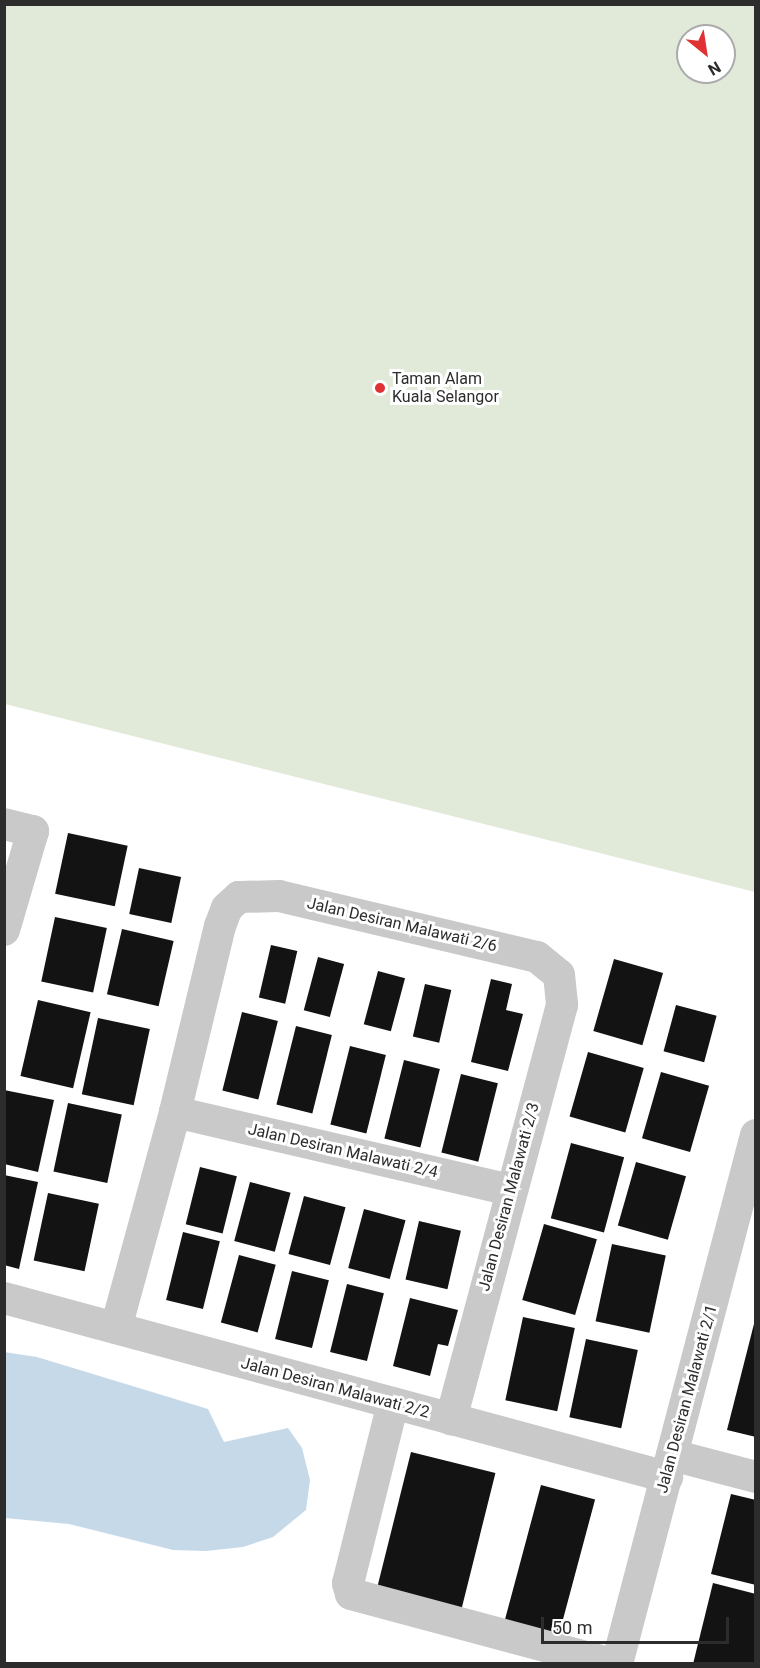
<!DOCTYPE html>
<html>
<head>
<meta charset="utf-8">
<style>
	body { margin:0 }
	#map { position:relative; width:760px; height:1668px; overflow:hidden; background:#fff; font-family:Roboto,sans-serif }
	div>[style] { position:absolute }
	.green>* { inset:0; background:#e1ead9 }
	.water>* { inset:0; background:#c6d9e9 }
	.building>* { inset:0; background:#131313; transform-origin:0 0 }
	.minor>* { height:32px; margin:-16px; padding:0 16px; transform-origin:16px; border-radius:16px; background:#c9c9c9 }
	.dots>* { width:16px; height:16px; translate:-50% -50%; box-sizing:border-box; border:3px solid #fff; border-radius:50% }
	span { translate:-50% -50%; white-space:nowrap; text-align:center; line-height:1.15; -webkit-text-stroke:6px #fff; paint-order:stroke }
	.poi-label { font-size:16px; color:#2c2c2c }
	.left { translate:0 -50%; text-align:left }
	.street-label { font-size:16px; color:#2c2c2c }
	.frame { position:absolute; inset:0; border:6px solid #2c2c2c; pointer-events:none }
	.north { position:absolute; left:676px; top:24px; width:60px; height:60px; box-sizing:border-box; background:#fff; border:2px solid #ababab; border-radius:50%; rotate:150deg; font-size:16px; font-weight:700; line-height:24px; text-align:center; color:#2c2c2c }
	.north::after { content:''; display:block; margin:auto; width:21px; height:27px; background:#e03134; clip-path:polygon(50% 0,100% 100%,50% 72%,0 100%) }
	.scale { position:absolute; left:541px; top:1617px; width:188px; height:27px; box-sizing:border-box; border:3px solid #2c2c2c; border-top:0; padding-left:8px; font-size:18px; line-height:21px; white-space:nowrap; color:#2c2c2c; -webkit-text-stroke:4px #fff; paint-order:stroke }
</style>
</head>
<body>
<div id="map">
	<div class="green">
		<i style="clip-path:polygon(evenodd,5px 4px,755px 5px,755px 892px,5px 704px,5px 4px,688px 36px,724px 36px,724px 72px,688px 72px,688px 36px)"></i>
	</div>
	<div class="water">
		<i style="clip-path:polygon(4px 1352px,37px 1357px,208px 1409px,224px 1442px,288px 1428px,302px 1448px,310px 1480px,306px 1510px,273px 1537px,243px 1547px,206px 1551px,173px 1550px,69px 1524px,5px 1518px)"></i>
	</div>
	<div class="building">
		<i style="left:68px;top:833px;width:61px;height:62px;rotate:12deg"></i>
		<i style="left:139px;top:868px;width:43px;height:47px;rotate:12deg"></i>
		<i style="left:55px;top:917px;width:53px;height:66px;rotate:12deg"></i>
		<i style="left:122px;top:929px;width:53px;height:67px;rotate:13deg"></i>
		<i style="left:271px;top:945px;width:27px;height:54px;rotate:13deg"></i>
		<i style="left:318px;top:957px;width:27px;height:55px;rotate:15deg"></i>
		<i style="left:614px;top:959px;width:51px;height:75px;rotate:16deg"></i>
		<i style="left:378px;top:971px;width:28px;height:55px;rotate:15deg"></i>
		<i style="clip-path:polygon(491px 979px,512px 984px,506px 1010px,523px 1014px,508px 1071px,471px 1062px)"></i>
		<i style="left:425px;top:984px;width:27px;height:54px;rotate:13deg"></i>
		<i style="left:38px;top:1000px;width:54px;height:78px;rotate:13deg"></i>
		<i style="left:676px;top:1005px;width:42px;height:48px;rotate:15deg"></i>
		<i style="left:242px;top:1012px;width:37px;height:81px;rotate:14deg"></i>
		<i style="left:98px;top:1018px;width:53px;height:78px;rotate:12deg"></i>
		<i style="left:296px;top:1026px;width:37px;height:81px;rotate:14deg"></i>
		<i style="left:350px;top:1046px;width:37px;height:81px;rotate:14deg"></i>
		<i style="left:588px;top:1052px;width:58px;height:67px;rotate:16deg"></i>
		<i style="left:404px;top:1060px;width:37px;height:81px;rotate:14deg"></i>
		<i style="left:661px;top:1072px;width:50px;height:69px;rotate:16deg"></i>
		<i style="left:461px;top:1074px;width:38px;height:81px;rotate:14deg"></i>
		<i style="clip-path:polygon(4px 1090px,54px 1100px,38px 1172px,4px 1164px)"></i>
		<i style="left:68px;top:1103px;width:55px;height:70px;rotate:12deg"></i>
		<i style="left:571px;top:1143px;width:55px;height:78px;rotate:15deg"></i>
		<i style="left:636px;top:1162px;width:52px;height:66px;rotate:16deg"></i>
		<i style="left:200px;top:1167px;width:38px;height:59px;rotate:14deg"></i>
		<i style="clip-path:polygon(4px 1175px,38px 1182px,19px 1269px,4px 1265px)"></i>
		<i style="left:250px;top:1182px;width:42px;height:61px;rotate:15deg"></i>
		<i style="left:48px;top:1193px;width:52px;height:69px;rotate:12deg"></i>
		<i style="left:304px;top:1196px;width:43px;height:60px;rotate:15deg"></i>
		<i style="left:364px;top:1209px;width:43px;height:61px;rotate:15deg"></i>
		<i style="left:419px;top:1221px;width:43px;height:60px;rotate:13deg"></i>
		<i style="left:544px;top:1224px;width:55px;height:79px;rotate:16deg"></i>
		<i style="left:183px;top:1232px;width:38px;height:70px;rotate:14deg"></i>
		<i style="left:612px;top:1244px;width:55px;height:79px;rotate:12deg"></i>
		<i style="left:239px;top:1255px;width:38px;height:70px;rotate:15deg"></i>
		<i style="left:292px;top:1271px;width:38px;height:70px;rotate:14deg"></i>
		<i style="left:347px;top:1284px;width:38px;height:70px;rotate:14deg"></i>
		<i style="clip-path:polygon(410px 1298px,458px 1310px,448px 1346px,438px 1344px,430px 1376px,393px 1366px)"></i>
		<i style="left:523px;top:1317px;width:53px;height:85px;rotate:12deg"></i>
		<i style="clip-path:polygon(755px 1320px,756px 1320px,756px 1437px,727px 1430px)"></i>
		<i style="left:586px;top:1339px;width:53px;height:80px;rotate:12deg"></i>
		<i style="left:411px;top:1452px;width:87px;height:145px;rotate:14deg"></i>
		<i style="left:541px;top:1485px;width:56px;height:142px;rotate:15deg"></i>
		<i style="clip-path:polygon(731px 1494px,756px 1500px,756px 1585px,711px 1574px)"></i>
		<i style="clip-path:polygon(713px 1583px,756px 1594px,756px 1664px,693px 1664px)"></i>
	</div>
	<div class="minor">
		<i style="left:4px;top:824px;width:30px;rotate:14deg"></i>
		<i style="left:33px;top:831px;width:103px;rotate:106.3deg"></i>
		<i style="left:175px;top:1112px;width:344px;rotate:13.1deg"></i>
		<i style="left:4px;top:1298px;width:687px;rotate:15.11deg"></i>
		<i style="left:116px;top:1328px;width:224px;rotate:-74.7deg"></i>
		<i style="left:175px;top:1112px;width:191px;rotate:-76.4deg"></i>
		<i style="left:220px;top:926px;width:19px;rotate:-69deg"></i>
		<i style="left:227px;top:908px;width:16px;rotate:-43deg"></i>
		<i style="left:239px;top:897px;width:40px;rotate:-1.4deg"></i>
		<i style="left:279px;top:896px;width:265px;rotate:13.3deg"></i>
		<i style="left:537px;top:957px;width:28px;rotate:39deg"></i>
		<i style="left:559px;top:975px;width:30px;rotate:84deg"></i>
		<i style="left:562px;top:1005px;width:429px;rotate:105deg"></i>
		<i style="left:393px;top:1403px;width:186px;rotate:104deg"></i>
		<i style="left:348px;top:1583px;width:11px;rotate:75deg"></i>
		<i style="left:351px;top:1594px;width:270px;rotate:15deg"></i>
		<i style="left:672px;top:1455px;width:87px;rotate:14.7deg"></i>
		<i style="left:617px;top:1664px;width:547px;rotate:-75.28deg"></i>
	</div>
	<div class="dots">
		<i style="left:380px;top:388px;background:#e03134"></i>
	</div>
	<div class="poi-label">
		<span class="left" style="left:392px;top:388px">Taman Alam<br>Kuala Selangor</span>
	</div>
	<div class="street-label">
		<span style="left:402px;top:925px;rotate:13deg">Jalan Desiran Malawati 2/6</span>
		<span style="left:343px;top:1151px;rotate:13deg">Jalan Desiran Malawati 2/4</span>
		<span style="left:509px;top:1197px;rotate:-75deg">Jalan Desiran Malawati 2/3</span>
		<span style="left:335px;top:1388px;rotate:15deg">Jalan Desiran Malawati 2/2</span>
		<span style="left:687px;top:1399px;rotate:-75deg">Jalan Desiran Malawati 2/1</span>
	</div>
	<div class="frame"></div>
	<div class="north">N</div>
	<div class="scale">50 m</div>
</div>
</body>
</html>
